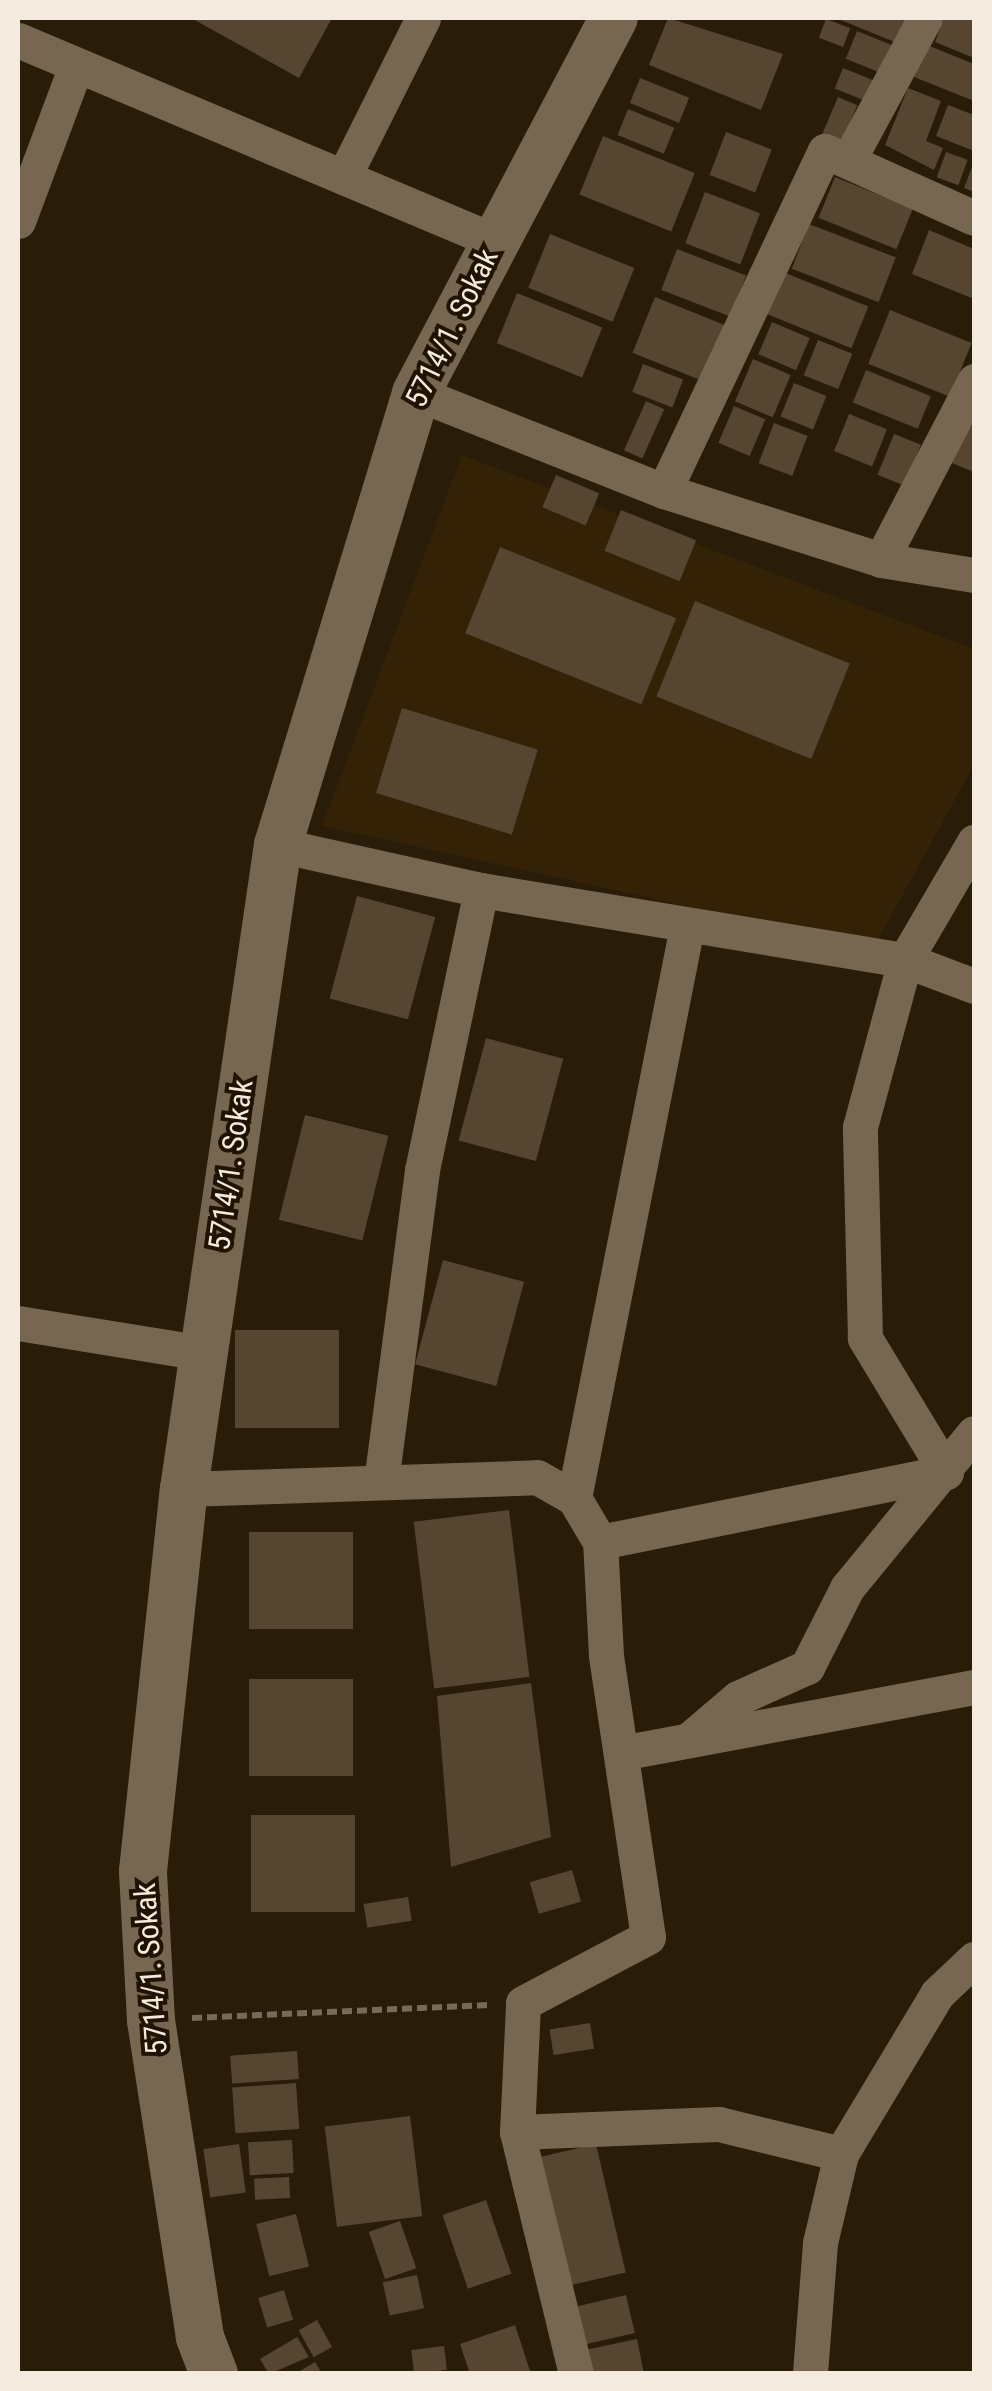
<!DOCTYPE html>
<html>
<head>
<meta charset="utf-8">
<style>
	body { margin:0 }
	#map { position:relative; width:992px; height:2391px; overflow:hidden; background:#291c08; font-family:"Roboto Condensed",sans-serif }
	div>[style] { position:absolute }
	.built>* { inset:0; background:#342207 }
	.building>* { inset:0; background:#554531; transform-origin:0 0 }
	.path>* { height:6px; margin-top:-3px; transform-origin:0; background:repeating-linear-gradient(90deg,#766a59 0 10px,transparent 0 15px) }
	.minor>* { height:35px; margin:-17.5px; padding:0 17.5px; transform-origin:17.5px; border-radius:17.5px; background:#776751 }
	.secondary>* { height:48px; margin:-24px; padding:0 24px; transform-origin:24px; border-radius:24px; background:#776751 }
	span { translate:-50% -50%; white-space:nowrap; text-align:center; line-height:1.15; -webkit-text-stroke:8px #201301; paint-order:stroke }
	.street-label { font-size:30px; color:#f4eade }
	.frame { position:absolute; inset:0; border:20px solid #f4eade; pointer-events:none }
</style>
</head>
<body>
<div id="map">
	<div class="built">
		<i style="clip-path:polygon(462px 455px,974px 649px,974px 765px,874px 947px,322px 826px)"></i>
	</div>
	<div class="building">
		<i style="clip-path:polygon(191px 18px,332px 18px,299px 78px)"></i>
		<i style="clip-path:polygon(668px 18px,783px 54px,761px 110px,649px 65px)"></i>
		<i style="clip-path:polygon(836px 18px,907px 18px,897px 43px)"></i>
		<i style="clip-path:polygon(944px 18px,974px 18px,974px 58px,935px 42px)"></i>
		<i style="left:826px;top:19px;width:26px;height:20px;rotate:21deg"></i>
		<i style="left:857px;top:31px;width:38px;height:30px;rotate:22deg"></i>
		<i style="clip-path:polygon(927px 45px,974px 64px,974px 101px,914px 77px)"></i>
		<i style="left:843px;top:68px;width:40px;height:22px;rotate:22deg"></i>
		<i style="left:640px;top:78px;width:53px;height:27px;rotate:22deg"></i>
		<i style="clip-path:polygon(908px 88px,941px 101px,926px 141px,943px 148px,934px 170px,885px 145px)"></i>
		<i style="left:838px;top:97px;width:21px;height:46px;rotate:23deg"></i>
		<i style="clip-path:polygon(948px 105px,974px 115px,974px 151px,936px 136px)"></i>
		<i style="left:628px;top:109px;width:50px;height:28px;rotate:22deg"></i>
		<i style="left:726px;top:132px;width:49px;height:46px;rotate:21deg"></i>
		<i style="left:603px;top:136px;width:99px;height:63px;rotate:22deg"></i>
		<i style="left:946px;top:152px;width:23px;height:27px;rotate:20deg"></i>
		<i style="clip-path:polygon(974px 162px,974px 192px,964px 188px)"></i>
		<i style="left:835px;top:177px;width:84px;height:44px;rotate:22deg"></i>
		<i style="left:705px;top:192px;width:59px;height:55px;rotate:21deg"></i>
		<i style="left:809px;top:224px;width:93px;height:48px;rotate:21deg"></i>
		<i style="clip-path:polygon(929px 230px,974px 249px,974px 299px,912px 274px)"></i>
		<i style="left:550px;top:234px;width:91px;height:58px;rotate:22deg"></i>
		<i style="left:677px;top:249px;width:74px;height:44px;rotate:21deg"></i>
		<i style="left:783px;top:272px;width:92px;height:45px;rotate:22deg"></i>
		<i style="left:517px;top:293px;width:92px;height:54px;rotate:22deg"></i>
		<i style="left:655px;top:297px;width:77px;height:60px;rotate:22deg"></i>
		<i style="left:890px;top:310px;width:88px;height:58px;rotate:22deg"></i>
		<i style="left:772px;top:322px;width:41px;height:35px;rotate:23deg"></i>
		<i style="left:818px;top:340px;width:37px;height:38px;rotate:22deg"></i>
		<i style="left:753px;top:359px;width:41px;height:46px;rotate:23deg"></i>
		<i style="left:643px;top:364px;width:43px;height:30px;rotate:21deg"></i>
		<i style="left:866px;top:370px;width:70px;height:35px;rotate:22deg"></i>
		<i style="left:794px;top:383px;width:35px;height:36px;rotate:22deg"></i>
		<i style="left:646px;top:401px;width:20px;height:54px;rotate:24deg"></i>
		<i style="left:734px;top:406px;width:34px;height:40px;rotate:23deg"></i>
		<i style="left:849px;top:414px;width:41px;height:40px;rotate:22deg"></i>
		<i style="left:774px;top:423px;width:36px;height:43px;rotate:21deg"></i>
		<i style="clip-path:polygon(968px 425px,974px 428px,974px 472px,952px 463px)"></i>
		<i style="left:894px;top:434px;width:29px;height:44px;rotate:22deg"></i>
		<i style="left:556px;top:475px;width:47px;height:35px;rotate:23deg"></i>
		<i style="left:621px;top:510px;width:81px;height:44px;rotate:22deg"></i>
		<i style="left:500px;top:547px;width:190px;height:93px;rotate:22deg"></i>
		<i style="left:695px;top:601px;width:167px;height:103px;rotate:22deg"></i>
		<i style="left:402px;top:708px;width:142px;height:89px;rotate:17deg"></i>
		<i style="left:357px;top:896px;width:81px;height:106px;rotate:15deg"></i>
		<i style="left:486px;top:1038px;width:80px;height:106px;rotate:15deg"></i>
		<i style="left:305px;top:1115px;width:86px;height:108px;rotate:14deg"></i>
		<i style="left:443px;top:1260px;width:84px;height:108px;rotate:15deg"></i>
		<i style="left:339px;top:1330px;width:98px;height:104px;rotate:90deg"></i>
		<i style="left:509px;top:1510px;width:168px;height:96px;rotate:83deg"></i>
		<i style="left:249px;top:1532px;width:104px;height:97px"></i>
		<i style="left:249px;top:1679px;width:104px;height:97px"></i>
		<i style="clip-path:polygon(531px 1683px,551px 1837px,451px 1867px,437px 1696px)"></i>
		<i style="left:251px;top:1815px;width:104px;height:97px"></i>
		<i style="left:572px;top:1870px;width:33px;height:44px;rotate:74deg"></i>
		<i style="left:408px;top:1897px;width:24px;height:45px;rotate:81deg"></i>
		<i style="left:590px;top:2023px;width:26px;height:41px;rotate:81deg"></i>
		<i style="left:297px;top:2051px;width:28px;height:67px;rotate:86deg"></i>
		<i style="left:296px;top:2083px;width:46px;height:64px;rotate:86deg"></i>
		<i style="left:410px;top:2116px;width:101px;height:86px;rotate:83deg"></i>
		<i style="left:292px;top:2140px;width:33px;height:44px;rotate:87deg"></i>
		<i style="left:239px;top:2144px;width:49px;height:36px;rotate:82deg"></i>
		<i style="left:596px;top:2144px;width:132px;height:60px;rotate:77deg"></i>
		<i style="left:289px;top:2177px;width:21px;height:35px;rotate:87deg"></i>
		<i style="left:486px;top:2200px;width:78px;height:46px;rotate:71deg"></i>
		<i style="left:296px;top:2214px;width:54px;height:41px;rotate:76deg"></i>
		<i style="left:400px;top:2221px;width:50px;height:33px;rotate:71deg"></i>
		<i style="left:417px;top:2275px;width:34px;height:35px;rotate:78deg"></i>
		<i style="left:284px;top:2290px;width:31px;height:27px;rotate:73deg"></i>
		<i style="left:626px;top:2295px;width:39px;height:59px;rotate:77deg"></i>
		<i style="left:317px;top:2320px;width:31px;height:21px;rotate:61deg"></i>
		<i style="clip-path:polygon(515px 2325px,531px 2374px,470px 2374px,460px 2344px)"></i>
		<i style="clip-path:polygon(297px 2337px,309px 2357px,269px 2374px,260px 2359px)"></i>
		<i style="clip-path:polygon(637px 2339px,644px 2374px,585px 2374px,580px 2351px)"></i>
		<i style="left:444px;top:2346px;width:24px;height:33px;rotate:83deg"></i>
		<i style="clip-path:polygon(315px 2362px,322px 2374px,295px 2374px)"></i>
	</div>
	<div class="path">
		<i style="left:192px;top:2018px;width:298px;rotate:-2.5deg"></i>
	</div>
	<div class="minor">
		<i style="left:18px;top:40px;width:518px;rotate:22.85deg"></i>
		<i style="left:848px;top:161px;width:162px;rotate:-61.7deg"></i>
		<i style="left:345px;top:174px;width:174px;rotate:-63.4deg"></i>
		<i style="left:18px;top:221px;width:165px;rotate:-69.5deg"></i>
		<i style="left:416px;top:393px;width:267px;rotate:21.6deg"></i>
		<i style="left:664px;top:491px;width:228px;rotate:17.6deg"></i>
		<i style="left:881px;top:560px;width:94px;rotate:9.2deg"></i>
		<i style="left:664px;top:491px;width:376px;rotate:-64.7deg"></i>
		<i style="left:825px;top:151px;width:163px;rotate:24.2deg"></i>
		<i style="left:881px;top:560px;width:202px;rotate:-62.5deg"></i>
		<i style="left:278px;top:845px;width:208px;rotate:12.5deg"></i>
		<i style="left:481px;top:890px;width:430px;rotate:9.4deg"></i>
		<i style="left:905px;top:960px;width:74px;rotate:20.6deg"></i>
		<i style="left:18px;top:1323px;width:187px;rotate:9.2deg"></i>
		<i style="left:381px;top:1482px;width:315px;rotate:-82.5deg"></i>
		<i style="left:422px;top:1170px;width:286px;rotate:-78.1deg"></i>
		<i style="left:184px;top:1489px;width:353px;rotate:-1.9deg"></i>
		<i style="left:537px;top:1477px;width:43px;rotate:29.6deg"></i>
		<i style="left:574px;top:1498px;width:51px;rotate:59.4deg"></i>
		<i style="left:600px;top:1542px;width:353px;rotate:-11.4deg"></i>
		<i style="left:946px;top:1472px;width:157px;rotate:-121.2deg"></i>
		<i style="left:865px;top:1338px;width:211px;rotate:-91.4deg"></i>
		<i style="left:860px;top:1127px;width:173px;rotate:-74.9deg"></i>
		<i style="left:905px;top:960px;width:137px;rotate:-59.7deg"></i>
		<i style="left:574px;top:1498px;width:583px;rotate:-78.82deg"></i>
		<i style="left:692px;top:1737px;width:60px;rotate:-40.3deg"></i>
		<i style="left:738px;top:1698px;width:76px;rotate:-24.2deg"></i>
		<i style="left:807px;top:1667px;width:89px;rotate:-63.1deg"></i>
		<i style="left:847px;top:1588px;width:200px;rotate:-50.7deg"></i>
		<i style="left:621px;top:1753px;width:359px;rotate:-10.6deg"></i>
		<i style="left:517px;top:2132px;width:202px;rotate:-2.3deg"></i>
		<i style="left:719px;top:2124px;width:126px;rotate:13.8deg"></i>
		<i style="left:841px;top:2154px;width:91px;rotate:103.3deg"></i>
		<i style="left:820px;top:2243px;width:131px;rotate:94.4deg"></i>
		<i style="left:841px;top:2154px;width:187px;rotate:-59deg"></i>
		<i style="left:937px;top:1994px;width:51px;rotate:-43.4deg"></i>
		<i style="left:576px;top:2374px;width:249px;rotate:-103.7deg"></i>
		<i style="left:517px;top:2132px;width:129px;rotate:-87.3deg"></i>
		<i style="left:523px;top:2003px;width:141px;rotate:-27.8deg"></i>
		<i style="left:648px;top:1937px;width:285px;rotate:-98.5deg"></i>
		<i style="left:606px;top:1655px;width:113px;rotate:-93deg"></i>
	</div>
	<div class="secondary">
		<i style="left:214px;top:2374px;width:40px;rotate:-111deg"></i>
		<i style="left:200px;top:2337px;width:321px;rotate:-98.8deg"></i>
		<i style="left:151px;top:2020px;width:149px;rotate:-93.1deg"></i>
		<i style="left:143px;top:1871px;width:384px;rotate:-83.9deg"></i>
		<i style="left:184px;top:1489px;width:651px;rotate:-81.7deg"></i>
		<i style="left:278px;top:845px;width:473px;rotate:-73deg"></i>
		<i style="left:416px;top:393px;width:424px;rotate:-62.2deg"></i>
	</div>
	<div class="street-label">
		<span style="left:452px;top:328px;rotate:-64deg">5714/1. Sokak</span>
		<span style="left:231px;top:1165px;rotate:-82deg">5714/1. Sokak</span>
		<span style="left:151px;top:1969px;rotate:-94deg">5714/1. Sokak</span>
	</div>
	<div class="frame"></div>
</div>
</body>
</html>
